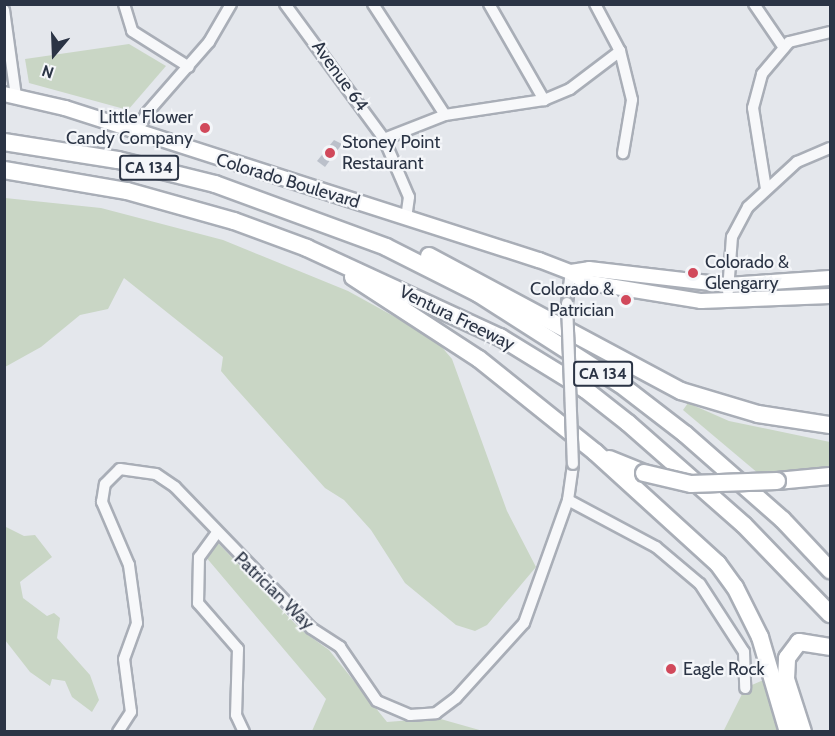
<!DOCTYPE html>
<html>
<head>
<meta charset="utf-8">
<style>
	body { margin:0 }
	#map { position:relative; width:835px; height:736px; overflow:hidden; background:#e4e7ec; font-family:Cabin,sans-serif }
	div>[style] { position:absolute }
	.green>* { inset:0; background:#c9d6c5 }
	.building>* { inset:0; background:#bbc0ca }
	.roads { filter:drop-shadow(2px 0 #a9aeb7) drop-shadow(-2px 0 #a9aeb7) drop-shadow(0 2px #a9aeb7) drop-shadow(0 -2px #a9aeb7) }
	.minor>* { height:10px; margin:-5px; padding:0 5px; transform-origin:5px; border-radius:5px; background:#f7f8fa }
	.major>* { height:14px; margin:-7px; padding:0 7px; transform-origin:7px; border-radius:7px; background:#fff }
	.highway>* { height:16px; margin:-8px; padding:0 8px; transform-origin:8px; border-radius:8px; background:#fff }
	.bridges { filter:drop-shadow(2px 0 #a9aeb7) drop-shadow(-2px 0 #a9aeb7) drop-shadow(0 2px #a9aeb7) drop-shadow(0 -2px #a9aeb7) }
	.minor-bridge>* { height:10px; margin:-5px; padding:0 5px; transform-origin:5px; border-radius:5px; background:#f7f8fa }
	.highway-bridge>* { height:16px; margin:-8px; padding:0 8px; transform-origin:8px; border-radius:8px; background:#fff }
	.dots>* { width:16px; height:16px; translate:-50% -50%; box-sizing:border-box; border:3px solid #f4f6f9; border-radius:50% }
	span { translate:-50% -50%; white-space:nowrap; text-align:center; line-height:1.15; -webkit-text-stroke:4.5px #f4f6f9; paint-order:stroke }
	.shield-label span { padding:2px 4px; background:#f4f6f9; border:2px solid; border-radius:4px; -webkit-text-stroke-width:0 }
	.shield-label { font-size:16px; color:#2b3445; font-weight:700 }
	.street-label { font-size:18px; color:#2b3445 }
	.poi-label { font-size:18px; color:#2b3445 }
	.right { translate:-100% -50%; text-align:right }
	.left { translate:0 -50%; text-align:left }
	.frame { position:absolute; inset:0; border:6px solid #2b3445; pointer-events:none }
	.north { position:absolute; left:24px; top:24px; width:60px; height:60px; -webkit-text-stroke:4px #f4f6f9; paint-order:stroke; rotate:199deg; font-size:16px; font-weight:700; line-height:24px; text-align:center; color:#2b3445 }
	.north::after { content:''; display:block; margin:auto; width:21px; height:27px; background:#2b3445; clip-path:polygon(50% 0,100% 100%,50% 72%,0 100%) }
</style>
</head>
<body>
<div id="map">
	<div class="green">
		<i style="clip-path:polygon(129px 44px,166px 66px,128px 110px,29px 83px,25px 59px)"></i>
		<i style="clip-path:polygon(5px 198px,101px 208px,223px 240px,348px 291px,435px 339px,452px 359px,507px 511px,536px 567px,487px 625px,475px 631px,456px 625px,405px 583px,371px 530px,344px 500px,325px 488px,232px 384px,221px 371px,223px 357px,124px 278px,108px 309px,80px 315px,41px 347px,5px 367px)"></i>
		<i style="clip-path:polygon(688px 403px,729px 421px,830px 442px,830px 467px,759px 474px,683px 410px)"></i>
		<i style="clip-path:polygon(4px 526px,24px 536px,35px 535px,52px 557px,20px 582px,23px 598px,47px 616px,54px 613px,60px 618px,57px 638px,90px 675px,99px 700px,92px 712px,72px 697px,65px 681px,52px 679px,50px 686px,30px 672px,5px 640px)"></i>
		<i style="clip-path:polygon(218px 543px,301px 630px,329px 650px,387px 722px,437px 718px,483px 731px,312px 731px,326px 699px,205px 556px)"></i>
		<i style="clip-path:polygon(768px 678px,785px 731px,723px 732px,745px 688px)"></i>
	</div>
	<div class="building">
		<i style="clip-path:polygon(334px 140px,342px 144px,325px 167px,317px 161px)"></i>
	</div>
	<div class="roads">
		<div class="minor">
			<i style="left:124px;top:4px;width:28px;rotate:73deg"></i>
			<i style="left:132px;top:31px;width:67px;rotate:32.3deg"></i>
			<i style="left:285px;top:4px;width:167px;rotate:53.7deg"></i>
			<i style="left:384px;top:139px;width:63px;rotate:66.7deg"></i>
			<i style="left:409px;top:197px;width:21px;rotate:98deg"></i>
			<i style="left:373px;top:4px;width:132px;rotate:57deg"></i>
			<i style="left:489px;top:4px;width:111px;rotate:60.2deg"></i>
			<i style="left:595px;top:4px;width:53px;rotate:62deg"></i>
			<i style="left:620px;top:51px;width:50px;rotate:76.2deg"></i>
			<i style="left:632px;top:100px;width:54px;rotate:99.6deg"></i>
			<i style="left:754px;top:4px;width:53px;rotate:55.7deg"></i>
			<i style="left:4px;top:10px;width:87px;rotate:82.1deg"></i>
			<i style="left:137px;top:132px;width:20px;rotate:-63deg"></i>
			<i style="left:146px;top:114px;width:96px;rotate:-48.8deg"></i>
			<i style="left:209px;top:42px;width:44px;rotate:-59.9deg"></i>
			<i style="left:384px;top:139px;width:66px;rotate:-21.5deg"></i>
			<i style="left:445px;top:115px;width:100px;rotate:-8.6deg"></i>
			<i style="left:544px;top:100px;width:28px;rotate:-23deg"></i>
			<i style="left:570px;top:89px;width:63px;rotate:-37.2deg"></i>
			<i style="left:766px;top:189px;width:82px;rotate:-99.1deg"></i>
			<i style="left:753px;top:108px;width:35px;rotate:-75deg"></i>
			<i style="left:762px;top:74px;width:42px;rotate:-49.8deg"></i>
			<i style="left:789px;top:42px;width:42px;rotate:-13.7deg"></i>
			<i style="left:728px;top:291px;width:54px;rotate:-85.8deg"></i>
			<i style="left:732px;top:237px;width:34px;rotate:-62deg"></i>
			<i style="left:748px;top:207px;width:67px;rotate:-42.6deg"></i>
			<i style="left:797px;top:162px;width:36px;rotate:-23deg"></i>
			<i style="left:567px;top:303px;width:31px;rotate:-83deg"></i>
			<i style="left:568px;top:500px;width:100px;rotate:28.1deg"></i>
			<i style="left:656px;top:547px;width:57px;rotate:40.1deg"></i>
			<i style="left:700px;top:584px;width:81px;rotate:57.1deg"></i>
			<i style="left:744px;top:652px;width:36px;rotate:88deg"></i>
			<i style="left:216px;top:534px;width:29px;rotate:126deg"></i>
			<i style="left:199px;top:557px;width:46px;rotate:91.2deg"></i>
			<i style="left:198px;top:603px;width:61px;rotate:49deg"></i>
			<i style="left:238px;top:649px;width:66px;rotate:91.7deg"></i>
			<i style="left:236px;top:715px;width:19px;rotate:65deg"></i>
			<i style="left:118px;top:732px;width:24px;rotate:-57deg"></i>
			<i style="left:131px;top:712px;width:53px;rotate:-97.5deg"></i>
			<i style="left:124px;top:659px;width:38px;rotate:-70deg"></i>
			<i style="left:137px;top:623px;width:59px;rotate:-97.9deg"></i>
			<i style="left:129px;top:565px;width:69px;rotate:-113.2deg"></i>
			<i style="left:102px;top:502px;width:18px;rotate:-81deg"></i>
			<i style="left:105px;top:484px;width:21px;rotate:-45deg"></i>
			<i style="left:120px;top:469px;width:36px;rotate:8deg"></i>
			<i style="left:156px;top:474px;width:23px;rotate:34deg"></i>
			<i style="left:175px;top:487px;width:196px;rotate:46deg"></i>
			<i style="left:311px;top:628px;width:35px;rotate:33deg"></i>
			<i style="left:340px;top:647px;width:65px;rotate:55.6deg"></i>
			<i style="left:377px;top:701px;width:36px;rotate:23deg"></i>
			<i style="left:410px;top:715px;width:26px;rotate:-4deg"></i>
			<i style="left:436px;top:713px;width:25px;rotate:-37deg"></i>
			<i style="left:456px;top:698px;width:101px;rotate:-47.8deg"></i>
			<i style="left:524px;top:623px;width:131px;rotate:-70.3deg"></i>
			<i style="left:568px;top:500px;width:36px;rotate:-82deg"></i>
		</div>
		<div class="major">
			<i style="left:4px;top:94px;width:63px;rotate:12.9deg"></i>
			<i style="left:65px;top:108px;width:498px;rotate:17.8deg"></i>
			<i style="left:539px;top:260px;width:34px;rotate:21deg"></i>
			<i style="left:571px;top:272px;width:17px;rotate:36deg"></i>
			<i style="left:585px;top:282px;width:118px;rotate:9.3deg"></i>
			<i style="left:701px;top:301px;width:129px;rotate:-2.2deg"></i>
			<i style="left:571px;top:272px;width:18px;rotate:-9deg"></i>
			<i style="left:589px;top:269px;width:140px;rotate:6.6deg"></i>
			<i style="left:728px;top:285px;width:102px;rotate:-3.9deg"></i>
		</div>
		<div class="highway">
			<i style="left:4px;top:142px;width:115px;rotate:9deg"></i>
			<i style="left:118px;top:160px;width:100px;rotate:13.9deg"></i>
			<i style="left:215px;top:184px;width:182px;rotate:20.2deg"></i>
			<i style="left:386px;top:247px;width:104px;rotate:26.8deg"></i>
			<i style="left:479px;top:294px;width:167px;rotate:32.6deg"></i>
			<i style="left:620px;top:384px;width:82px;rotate:37.6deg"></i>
			<i style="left:685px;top:434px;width:130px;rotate:41.3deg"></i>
			<i style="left:783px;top:520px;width:69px;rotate:46.8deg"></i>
			<i style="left:4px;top:170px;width:125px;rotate:9.7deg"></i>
			<i style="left:127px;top:191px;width:111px;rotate:15.7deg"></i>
			<i style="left:234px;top:221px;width:78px;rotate:20.3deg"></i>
			<i style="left:307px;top:248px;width:213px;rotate:24.8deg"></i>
			<i style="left:500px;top:337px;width:101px;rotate:31.6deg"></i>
			<i style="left:586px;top:390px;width:53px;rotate:38.2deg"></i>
			<i style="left:628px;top:423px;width:154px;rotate:41.3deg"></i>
			<i style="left:744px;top:525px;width:124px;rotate:46deg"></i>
			<i style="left:429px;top:256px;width:286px;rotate:28.2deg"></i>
			<i style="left:681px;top:391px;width:80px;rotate:16.6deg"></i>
			<i style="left:758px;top:414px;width:73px;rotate:8.7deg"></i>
			<i style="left:353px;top:277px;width:150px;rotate:33.1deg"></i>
			<i style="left:479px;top:359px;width:149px;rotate:38.7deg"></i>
			<i style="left:595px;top:452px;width:166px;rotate:42.3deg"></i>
			<i style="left:718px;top:564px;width:29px;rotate:54deg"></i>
			<i style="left:735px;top:587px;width:56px;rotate:63.4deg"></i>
			<i style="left:760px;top:637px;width:99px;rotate:73.6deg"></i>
			<i style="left:609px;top:459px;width:38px;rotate:22deg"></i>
			<i style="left:777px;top:481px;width:53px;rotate:-5.4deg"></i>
			<i style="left:803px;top:732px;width:56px;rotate:-107.8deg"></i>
			<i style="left:786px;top:679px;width:21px;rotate:-87deg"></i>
			<i style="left:787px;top:658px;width:20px;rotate:-53deg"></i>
			<i style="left:799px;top:642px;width:31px;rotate:9deg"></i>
		</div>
	</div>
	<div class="bridges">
		<div class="minor-bridge">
			<i style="left:567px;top:303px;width:161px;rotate:87.9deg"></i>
		</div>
		<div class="highway-bridge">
			<i style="left:644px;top:473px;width:48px;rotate:13.2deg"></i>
			<i style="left:691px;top:484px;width:86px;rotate:-2deg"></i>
		</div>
	</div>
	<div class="dots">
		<i style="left:205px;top:128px;background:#d1495b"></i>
		<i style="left:330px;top:153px;background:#d1495b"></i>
		<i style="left:693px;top:273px;background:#d1495b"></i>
		<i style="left:626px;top:300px;background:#d1495b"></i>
		<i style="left:671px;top:669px;background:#d1495b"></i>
	</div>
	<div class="shield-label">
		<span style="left:149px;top:168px">CA 134</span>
		<span style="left:603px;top:374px">CA 134</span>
	</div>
	<div class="street-label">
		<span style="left:340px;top:76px;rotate:54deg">Avenue 64</span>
		<span style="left:288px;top:181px;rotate:17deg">Colorado Boulevard</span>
		<span style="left:457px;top:318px;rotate:26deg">Ventura Freeway</span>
		<span style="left:274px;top:591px;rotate:44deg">Patrician Way</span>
	</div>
	<div class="poi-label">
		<span class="right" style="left:193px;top:128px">Little Flower<br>Candy Company</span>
		<span class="left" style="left:342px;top:153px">Stoney Point<br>Restaurant</span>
		<span class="left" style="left:705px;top:273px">Colorado &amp;<br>Glengarry</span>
		<span class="right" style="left:614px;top:300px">Colorado &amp;<br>Patrician</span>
		<span class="left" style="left:683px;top:669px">Eagle Rock</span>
	</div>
	<div class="frame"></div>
	<div class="north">N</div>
</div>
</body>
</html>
